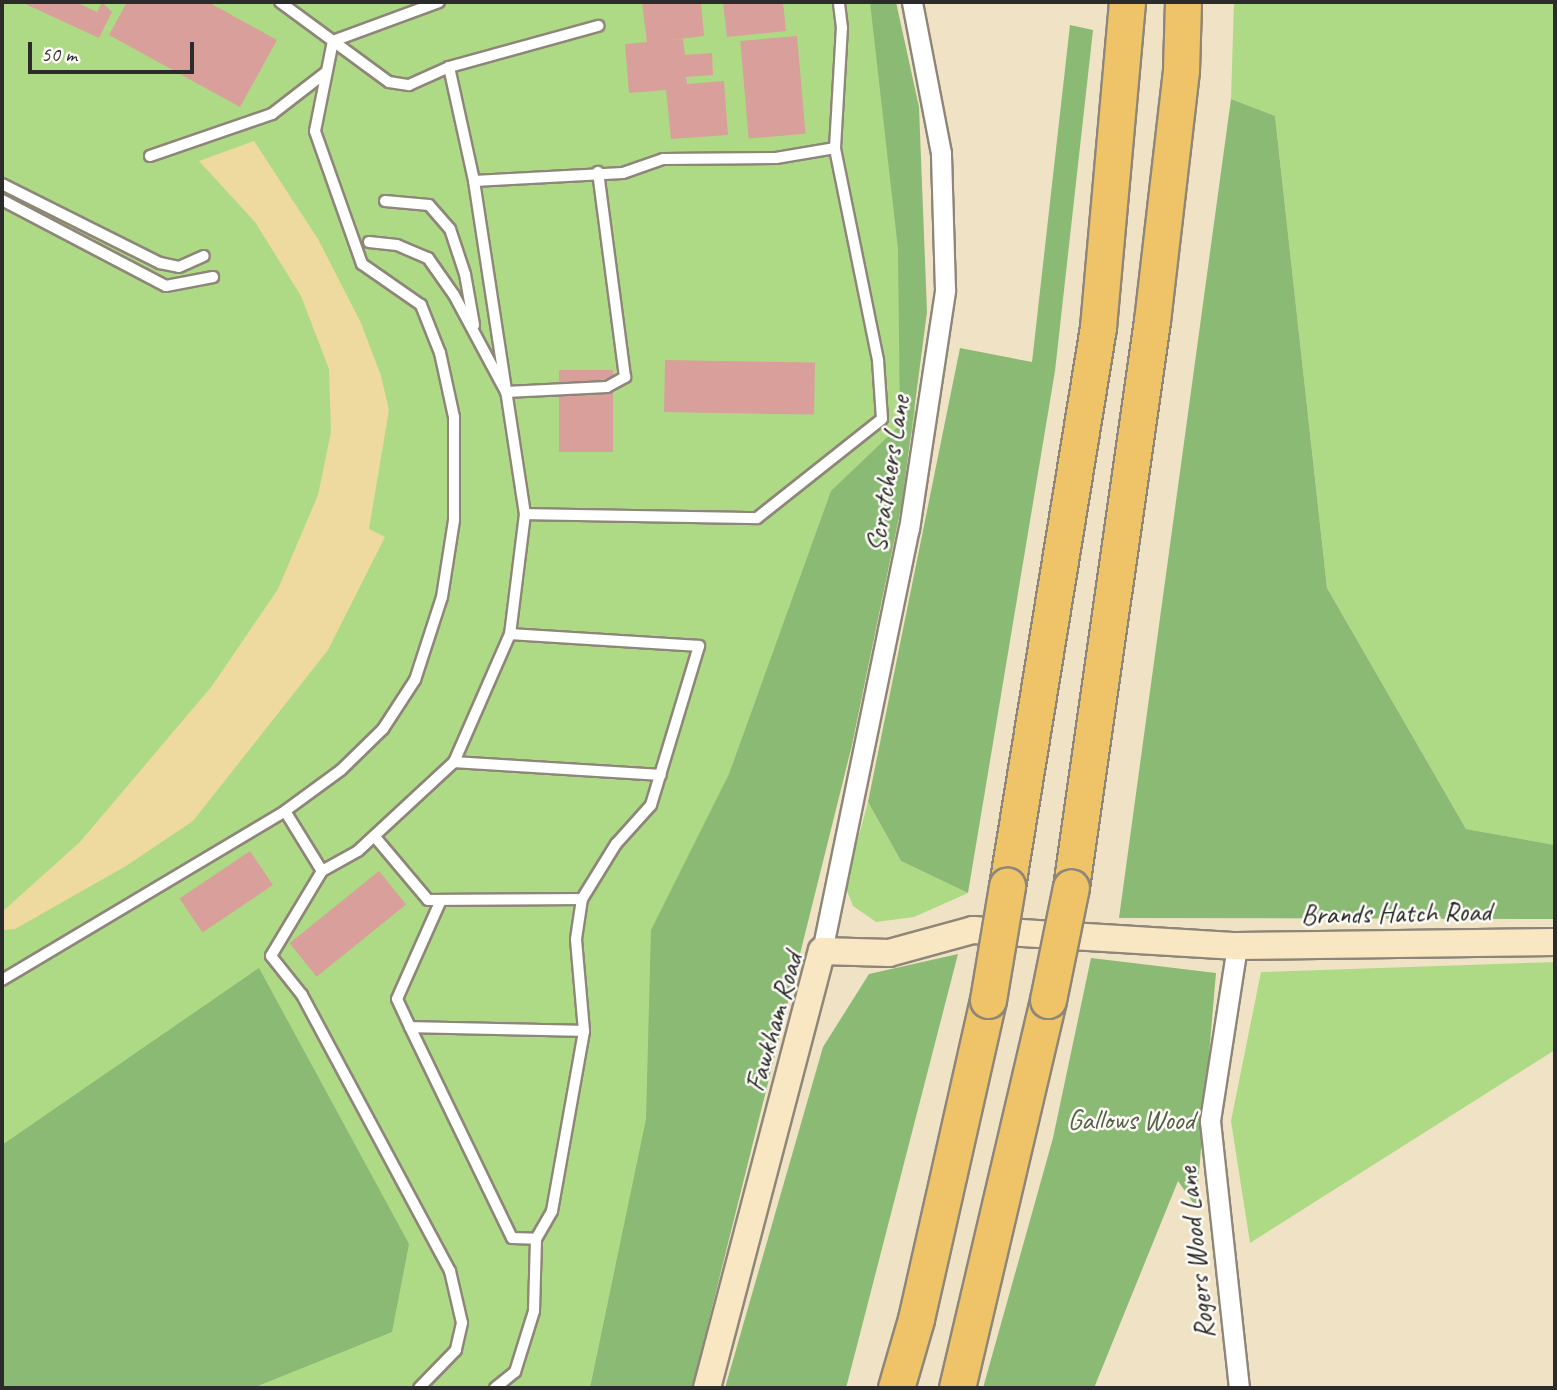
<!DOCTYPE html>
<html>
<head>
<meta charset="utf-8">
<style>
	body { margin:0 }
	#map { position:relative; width:1557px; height:1390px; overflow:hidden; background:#f0e2c5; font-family:Caveat,sans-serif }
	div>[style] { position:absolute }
	.green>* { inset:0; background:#aeda86 }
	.forest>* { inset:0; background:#8aba73 }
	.sand>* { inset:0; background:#eeda9e }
	.building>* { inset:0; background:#d89f9b; transform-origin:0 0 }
	.roads { filter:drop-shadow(2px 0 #8e8678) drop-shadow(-2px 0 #8e8678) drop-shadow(0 2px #8e8678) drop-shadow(0 -2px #8e8678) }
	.lane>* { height:10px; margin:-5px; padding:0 5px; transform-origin:5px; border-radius:5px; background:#fff }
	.street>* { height:19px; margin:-9.5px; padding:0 9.5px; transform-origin:9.5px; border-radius:9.5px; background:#fff }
	.secondary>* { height:26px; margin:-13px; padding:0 13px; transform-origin:13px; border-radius:13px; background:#f9e7c3 }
	.highway>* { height:35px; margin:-17.5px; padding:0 17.5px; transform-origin:17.5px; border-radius:17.5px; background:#efc469 }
	.bridges { filter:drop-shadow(2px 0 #8e8678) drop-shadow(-2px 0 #8e8678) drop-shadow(0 2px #8e8678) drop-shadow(0 -2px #8e8678) }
	.highway-bridge>* { height:35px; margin:-17.5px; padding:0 17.5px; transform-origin:17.5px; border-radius:17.5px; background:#efc469 }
	span { translate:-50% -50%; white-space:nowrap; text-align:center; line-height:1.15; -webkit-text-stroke:5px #fdfcf7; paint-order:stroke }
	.street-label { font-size:28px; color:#2b2b2b }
	.park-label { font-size:28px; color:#526046 }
	.frame { position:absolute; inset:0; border:4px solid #2b2b2b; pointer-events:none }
	.scale { position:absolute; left:28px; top:42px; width:166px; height:32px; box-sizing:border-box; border:4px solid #2b2b2b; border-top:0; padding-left:9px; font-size:21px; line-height:24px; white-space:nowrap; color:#2b2b2b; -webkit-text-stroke:5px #fdfcf7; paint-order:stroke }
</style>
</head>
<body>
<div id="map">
	<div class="green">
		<i style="clip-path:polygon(2px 2px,888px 2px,916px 430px,859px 498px,620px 1388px,2px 1388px)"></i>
		<i style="clip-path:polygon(1234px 2px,1555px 2px,1555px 845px,1466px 829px,1327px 588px,1275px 116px,1231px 99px)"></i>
		<i style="clip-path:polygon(868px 802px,901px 861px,968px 893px,914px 917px,876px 922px,853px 906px,845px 886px)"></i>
		<i style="clip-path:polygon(1555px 962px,1555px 1050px,1250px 1243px,1231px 1121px,1261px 972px)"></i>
	</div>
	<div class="forest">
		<i style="clip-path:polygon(870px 2px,896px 2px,919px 107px,927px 312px,902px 503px,852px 745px,692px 1388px,590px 1388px,646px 1119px,651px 930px,729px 774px,831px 491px,900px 425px,898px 249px)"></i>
		<i style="clip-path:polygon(1070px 25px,1093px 30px,1055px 371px,968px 893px,901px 861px,868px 802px,960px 348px,1032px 362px)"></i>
		<i style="clip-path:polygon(1231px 99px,1275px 116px,1327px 588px,1466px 829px,1555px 845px,1555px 919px,1119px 918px)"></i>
		<i style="clip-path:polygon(958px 954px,846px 1388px,725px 1388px,823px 1047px,869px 974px)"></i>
		<i style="clip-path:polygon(1091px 958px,1216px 973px,1196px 1207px,1178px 1181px,1094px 1388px,983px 1388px,1053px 1138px)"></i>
		<i style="clip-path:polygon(259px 968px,409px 1244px,392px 1332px,253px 1388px,2px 1388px,2px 1145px)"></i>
	</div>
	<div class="sand">
		<i style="clip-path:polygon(254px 141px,318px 239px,361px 323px,381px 376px,389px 410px,369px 529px,385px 537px,328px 650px,193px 821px,126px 866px,15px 929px,2px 930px,2px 912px,80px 842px,212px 686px,278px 589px,318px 495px,331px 432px,329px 369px,301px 296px,255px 222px,199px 161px)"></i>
	</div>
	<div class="building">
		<i style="clip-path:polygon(21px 2px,76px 2px,97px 12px,102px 2px,112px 12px,99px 38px)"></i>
		<i style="clip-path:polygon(127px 2px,208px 2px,277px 40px,240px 107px,109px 35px)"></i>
		<i style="clip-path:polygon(642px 2px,701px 2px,704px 36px,664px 41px,683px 39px,685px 55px,712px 53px,713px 75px,686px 77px,687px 84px,724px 81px,728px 135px,671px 139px,666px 90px,629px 93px,625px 44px,647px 42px)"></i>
		<i style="clip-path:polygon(723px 2px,783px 2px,786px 31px,727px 37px)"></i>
		<i style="left:797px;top:36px;width:98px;height:57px;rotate:85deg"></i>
		<i style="left:665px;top:360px;width:150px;height:52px;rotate:1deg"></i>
		<i style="left:559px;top:370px;width:54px;height:82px"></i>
		<i style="left:250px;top:851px;width:41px;height:85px;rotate:56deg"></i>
		<i style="left:379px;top:871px;width:43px;height:115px;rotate:51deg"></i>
	</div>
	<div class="roads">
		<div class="lane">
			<i style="left:280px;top:2px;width:135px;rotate:36.3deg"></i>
			<i style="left:389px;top:82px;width:20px;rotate:9deg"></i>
			<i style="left:409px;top:85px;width:44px;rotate:-24.2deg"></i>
			<i style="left:449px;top:67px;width:117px;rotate:77.6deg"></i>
			<i style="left:474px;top:181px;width:337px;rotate:81.3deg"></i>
			<i style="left:525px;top:514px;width:121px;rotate:97.1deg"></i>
			<i style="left:510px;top:634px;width:140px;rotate:113.6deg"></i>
			<i style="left:454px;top:762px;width:131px;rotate:137.2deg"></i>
			<i style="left:358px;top:851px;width:41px;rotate:150.9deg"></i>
			<i style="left:322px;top:871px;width:99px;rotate:121deg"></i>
			<i style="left:271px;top:956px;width:50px;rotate:51.5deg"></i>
			<i style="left:302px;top:995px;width:313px;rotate:61.8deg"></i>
			<i style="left:450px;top:1271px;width:53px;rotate:77deg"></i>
			<i style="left:462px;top:1323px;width:28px;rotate:103deg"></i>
			<i style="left:456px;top:1350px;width:53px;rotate:134.2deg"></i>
			<i style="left:449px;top:67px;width:155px;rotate:-15.4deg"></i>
			<i style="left:150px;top:156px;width:129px;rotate:-19deg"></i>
			<i style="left:272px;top:114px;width:67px;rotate:-37.7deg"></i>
			<i style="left:474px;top:181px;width:149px;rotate:-3.1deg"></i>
			<i style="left:623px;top:173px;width:42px;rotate:-19.3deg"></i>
			<i style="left:663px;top:159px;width:113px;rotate:-0.5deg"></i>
			<i style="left:776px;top:158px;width:60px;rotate:-9.6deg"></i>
			<i style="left:835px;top:148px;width:120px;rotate:-86.7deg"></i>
			<i style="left:842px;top:28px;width:26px;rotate:-97deg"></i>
			<i style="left:2px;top:184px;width:177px;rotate:26.6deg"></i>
			<i style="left:160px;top:263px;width:19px;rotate:12deg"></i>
			<i style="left:179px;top:267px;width:27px;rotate:-24deg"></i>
			<i style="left:2px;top:200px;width:185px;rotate:27.7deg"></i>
			<i style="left:166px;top:286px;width:48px;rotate:-10.8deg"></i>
			<i style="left:385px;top:201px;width:44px;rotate:5.2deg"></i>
			<i style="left:429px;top:205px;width:32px;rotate:49deg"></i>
			<i style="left:450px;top:229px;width:47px;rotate:71.6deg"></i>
			<i style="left:465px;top:274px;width:52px;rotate:80deg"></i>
			<i style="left:369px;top:242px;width:28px;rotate:6deg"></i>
			<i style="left:397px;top:245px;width:34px;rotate:23deg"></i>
			<i style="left:428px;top:258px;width:45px;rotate:54.9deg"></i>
			<i style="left:454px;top:295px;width:110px;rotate:61.8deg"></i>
			<i style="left:506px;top:392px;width:101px;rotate:-2.8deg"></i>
			<i style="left:607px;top:387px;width:21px;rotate:-29deg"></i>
			<i style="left:625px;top:377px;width:207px;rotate:-97.5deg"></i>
			<i style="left:525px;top:514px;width:232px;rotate:1deg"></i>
			<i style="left:757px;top:518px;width:159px;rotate:-38.4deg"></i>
			<i style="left:882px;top:419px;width:59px;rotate:-93.9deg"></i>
			<i style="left:878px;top:360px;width:216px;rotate:-101.5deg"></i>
			<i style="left:454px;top:762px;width:207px;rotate:3.6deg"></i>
			<i style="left:375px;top:837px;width:82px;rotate:49.9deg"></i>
			<i style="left:428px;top:900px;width:154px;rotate:-0.4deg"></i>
			<i style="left:322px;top:871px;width:70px;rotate:-121.7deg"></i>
			<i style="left:285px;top:811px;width:69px;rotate:-36.2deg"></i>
			<i style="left:341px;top:770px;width:59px;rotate:-44.3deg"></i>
			<i style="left:383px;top:729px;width:59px;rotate:-56.9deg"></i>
			<i style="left:415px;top:680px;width:87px;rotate:-72deg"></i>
			<i style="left:442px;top:597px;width:78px;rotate:-81.1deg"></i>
			<i style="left:454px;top:520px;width:103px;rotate:-90deg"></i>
			<i style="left:454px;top:417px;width:66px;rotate:-102.3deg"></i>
			<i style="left:440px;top:353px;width:52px;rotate:-111.6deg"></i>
			<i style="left:421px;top:305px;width:72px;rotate:-145.2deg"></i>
			<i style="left:362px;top:264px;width:141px;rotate:-109.5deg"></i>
			<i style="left:315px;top:131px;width:92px;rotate:-78.7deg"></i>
			<i style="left:333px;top:41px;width:113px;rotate:-20.2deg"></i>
			<i style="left:441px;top:900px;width:108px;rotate:114deg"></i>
			<i style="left:397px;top:999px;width:31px;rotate:65deg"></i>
			<i style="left:410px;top:1027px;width:174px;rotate:1.3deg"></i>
			<i style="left:2px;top:980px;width:330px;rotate:-30.8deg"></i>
			<i style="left:410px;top:1027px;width:234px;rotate:64.2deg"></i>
			<i style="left:512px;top:1238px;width:24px;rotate:2deg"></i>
			<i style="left:536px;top:1239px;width:32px;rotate:-60deg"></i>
			<i style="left:552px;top:1211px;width:183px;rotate:-79.9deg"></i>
			<i style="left:584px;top:1031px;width:92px;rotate:-95deg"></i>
			<i style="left:576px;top:939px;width:40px;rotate:-81.5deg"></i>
			<i style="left:582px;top:899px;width:65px;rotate:-58.3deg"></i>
			<i style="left:616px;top:844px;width:52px;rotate:-48.1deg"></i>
			<i style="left:651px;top:805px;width:166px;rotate:-73.2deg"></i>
			<i style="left:699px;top:646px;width:189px;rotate:-176.4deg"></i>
			<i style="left:495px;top:1388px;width:26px;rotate:-39deg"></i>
			<i style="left:515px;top:1372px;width:64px;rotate:-72.7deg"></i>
			<i style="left:534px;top:1311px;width:72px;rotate:-88.4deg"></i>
		</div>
		<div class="street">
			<i style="left:1237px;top:946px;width:177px;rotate:98.8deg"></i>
			<i style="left:1210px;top:1121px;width:269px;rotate:83.8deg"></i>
			<i style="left:822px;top:951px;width:431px;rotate:-78.4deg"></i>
			<i style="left:909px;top:529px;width:242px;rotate:-81.4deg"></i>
			<i style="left:945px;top:290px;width:137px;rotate:-91.7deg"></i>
			<i style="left:941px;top:153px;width:154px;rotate:-100.9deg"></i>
		</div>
		<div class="secondary">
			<i style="left:707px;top:1388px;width:452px;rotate:-75.3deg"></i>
			<i style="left:822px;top:951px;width:67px;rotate:1.7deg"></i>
			<i style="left:889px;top:953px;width:87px;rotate:-15.3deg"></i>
			<i style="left:973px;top:930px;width:264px;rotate:3.5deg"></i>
			<i style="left:1237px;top:946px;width:318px;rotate:-0.7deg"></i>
		</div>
		<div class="highway">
			<i style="left:1007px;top:886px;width:566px;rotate:-80.75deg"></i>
			<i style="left:1098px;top:327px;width:326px;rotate:-84.9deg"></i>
			<i style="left:1071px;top:887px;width:572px;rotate:-81.86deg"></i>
			<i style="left:1152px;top:321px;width:253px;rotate:-83.4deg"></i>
			<i style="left:1181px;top:70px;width:68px;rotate:-88.3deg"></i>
			<i style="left:896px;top:1388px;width:72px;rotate:-73.8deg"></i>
			<i style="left:916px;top:1319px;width:327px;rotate:-77.3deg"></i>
			<i style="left:957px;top:1388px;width:399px;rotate:-76.8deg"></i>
		</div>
	</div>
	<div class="bridges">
		<div class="highway-bridge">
			<i style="left:988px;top:1000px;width:116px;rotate:-80.5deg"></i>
			<i style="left:1048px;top:1000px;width:115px;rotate:-78.5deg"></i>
		</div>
	</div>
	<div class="street-label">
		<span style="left:888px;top:474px;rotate:-81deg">Scratchers Lane</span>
		<span style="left:1396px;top:913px;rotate:-1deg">Brands Hatch Road</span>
		<span style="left:774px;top:1022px;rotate:-74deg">Fawkham Road</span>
		<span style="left:1196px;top:1253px;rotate:-96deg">Rogers Wood Lane</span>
	</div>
	<div class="park-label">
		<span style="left:1131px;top:1120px">Gallows Wood</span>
	</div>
	<div class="frame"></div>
	<div class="scale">50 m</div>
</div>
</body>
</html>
